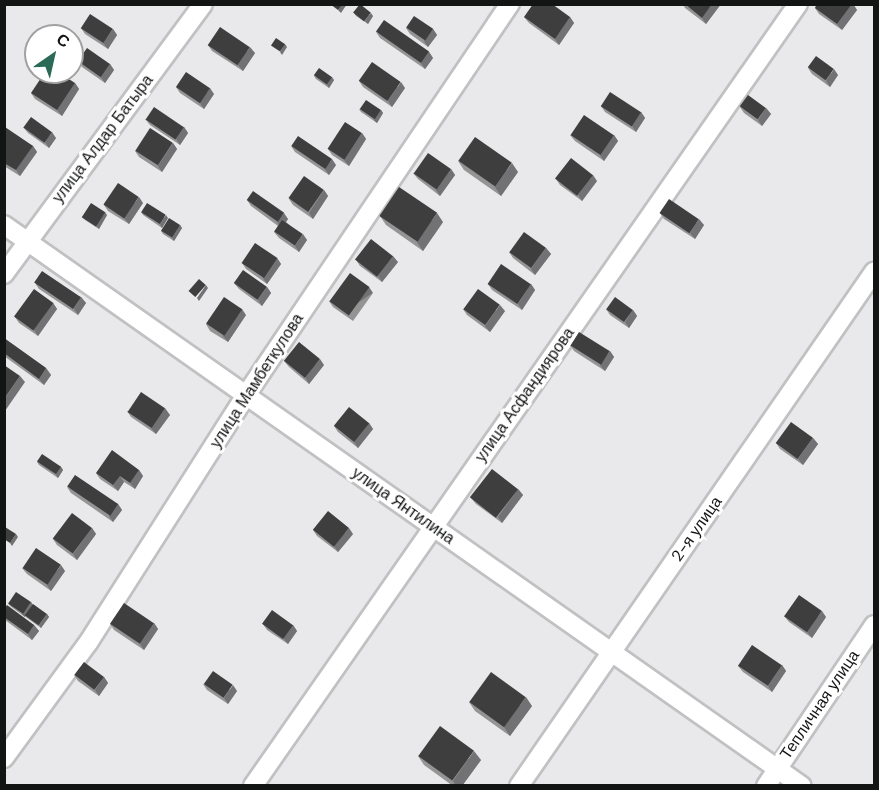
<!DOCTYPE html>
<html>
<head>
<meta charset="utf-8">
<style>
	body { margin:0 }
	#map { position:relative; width:879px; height:790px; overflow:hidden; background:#e9e9eb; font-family:"DM Sans",sans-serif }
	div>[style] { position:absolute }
	.roads { filter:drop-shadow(2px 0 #c1c1c3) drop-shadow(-2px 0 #c1c1c3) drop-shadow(0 2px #c1c1c3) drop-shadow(0 -2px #c1c1c3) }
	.street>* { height:18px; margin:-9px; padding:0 9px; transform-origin:9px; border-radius:9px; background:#fff }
	.wall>* { inset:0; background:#949495 }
	.shaded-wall>* { inset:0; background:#727173; transform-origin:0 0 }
	.building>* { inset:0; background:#3f3e3f; transform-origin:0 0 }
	span { translate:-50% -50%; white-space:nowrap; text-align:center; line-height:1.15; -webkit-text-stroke:6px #fff; paint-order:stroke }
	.street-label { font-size:16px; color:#131414 }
	.frame { position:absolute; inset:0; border:6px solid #131414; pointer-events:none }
	.north { position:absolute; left:24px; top:24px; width:60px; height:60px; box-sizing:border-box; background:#fff; border:2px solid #a1a1a1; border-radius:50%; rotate:34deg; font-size:16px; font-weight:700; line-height:24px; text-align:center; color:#131414 }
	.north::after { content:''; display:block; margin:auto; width:21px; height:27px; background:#2b6a57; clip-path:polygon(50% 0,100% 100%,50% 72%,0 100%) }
</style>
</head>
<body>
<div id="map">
	<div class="roads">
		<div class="street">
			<i style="left:4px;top:225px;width:975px;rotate:35.11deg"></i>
			<i style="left:4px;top:274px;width:335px;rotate:-53.6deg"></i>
			<i style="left:4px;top:758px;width:142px;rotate:-53.9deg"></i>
			<i style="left:88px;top:643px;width:294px;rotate:-57.5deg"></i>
			<i style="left:246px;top:395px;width:472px;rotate:-56deg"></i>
			<i style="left:253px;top:786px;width:953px;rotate:-55.13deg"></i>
			<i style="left:519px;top:786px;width:625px;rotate:-55.37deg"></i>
			<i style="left:766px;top:786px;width:194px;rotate:-56.1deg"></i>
		</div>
	</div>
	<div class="wall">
		<i style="clip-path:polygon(683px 4px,721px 4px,706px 24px,685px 8px)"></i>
		<i style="clip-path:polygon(817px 4px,853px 4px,857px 10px,842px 30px,819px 14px,815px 8px)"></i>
		<i style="clip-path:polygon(354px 13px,373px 16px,368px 24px,356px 16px)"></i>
		<i style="clip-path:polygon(524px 17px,570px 17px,574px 23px,559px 45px,529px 23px)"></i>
		<i style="clip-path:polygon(81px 28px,113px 29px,117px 35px,108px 49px,85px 34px)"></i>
		<i style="clip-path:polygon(406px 28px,433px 29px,437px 35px,428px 47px,410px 34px)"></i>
		<i style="clip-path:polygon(376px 32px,429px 52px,433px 58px,425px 69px,380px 38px)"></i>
		<i style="clip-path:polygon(208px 45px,255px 53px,243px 71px,212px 51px)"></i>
		<i style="clip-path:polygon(78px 61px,110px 64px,114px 70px,105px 83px,82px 67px)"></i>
		<i style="clip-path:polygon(808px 68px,838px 75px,830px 87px,812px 74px)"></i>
		<i style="clip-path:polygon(314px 76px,334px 80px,329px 88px,316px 79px)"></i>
		<i style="clip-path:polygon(359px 81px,405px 88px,392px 107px,363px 87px)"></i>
		<i style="clip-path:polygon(75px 83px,79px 89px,62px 116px,35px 99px,31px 93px)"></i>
		<i style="clip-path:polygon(176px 87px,214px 94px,204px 109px,180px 93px)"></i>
		<i style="clip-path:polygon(601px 106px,641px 112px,645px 118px,636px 132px,605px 112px)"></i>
		<i style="clip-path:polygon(740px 107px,766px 108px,771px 114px,762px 126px,744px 113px)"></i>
		<i style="clip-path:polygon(359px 109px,381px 110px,383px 113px,377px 123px,361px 112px)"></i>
		<i style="clip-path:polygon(145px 119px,184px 127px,188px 133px,180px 145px,150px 125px)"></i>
		<i style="clip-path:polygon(23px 127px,56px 138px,49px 148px,28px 133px)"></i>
		<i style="clip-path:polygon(4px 128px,33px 146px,37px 152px,20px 176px,4px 166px)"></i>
		<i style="clip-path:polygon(362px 133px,366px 139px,349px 166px,332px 155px,328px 149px)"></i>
		<i style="clip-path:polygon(570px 135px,614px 135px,618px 141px,604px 161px,575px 141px)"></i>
		<i style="clip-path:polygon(173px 143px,177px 149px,162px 172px,139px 157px,135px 151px)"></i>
		<i style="clip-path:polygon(291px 146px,336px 165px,329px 175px,295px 152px)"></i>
		<i style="clip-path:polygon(458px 161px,518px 172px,501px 196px,464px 170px)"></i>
		<i style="clip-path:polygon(451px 169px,455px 175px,440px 196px,418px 179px,413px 173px)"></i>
		<i style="clip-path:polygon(556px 179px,597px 181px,582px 201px,560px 185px)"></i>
		<i style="clip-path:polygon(324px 190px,328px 196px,313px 219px,293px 205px,289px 199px)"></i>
		<i style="clip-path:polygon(247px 200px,288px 219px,286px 222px,307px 240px,299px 252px,279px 238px,274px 232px,278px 226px,251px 206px)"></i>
		<i style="clip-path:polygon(143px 203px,129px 224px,108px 211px,104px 205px)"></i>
		<i style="clip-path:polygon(141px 212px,168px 218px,162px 228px,143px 215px)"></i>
		<i style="clip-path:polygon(660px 213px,704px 225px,695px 239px,664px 219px)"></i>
		<i style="clip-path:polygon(107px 215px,99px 229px,85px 220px,82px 217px)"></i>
		<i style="clip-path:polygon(380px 216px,443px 222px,423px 251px,386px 225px)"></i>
		<i style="clip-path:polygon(180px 225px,182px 228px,174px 241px,163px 234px,161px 231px)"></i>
		<i style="clip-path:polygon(546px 248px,551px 254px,535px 275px,513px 258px,509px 252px)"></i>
		<i style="clip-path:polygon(277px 258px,281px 264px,267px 284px,246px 269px,242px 263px)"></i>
		<i style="clip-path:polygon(356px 260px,398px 262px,382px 282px,360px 266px)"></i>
		<i style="clip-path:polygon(35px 283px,81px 297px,86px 303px,78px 315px,39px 289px)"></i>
		<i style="clip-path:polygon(234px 283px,267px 287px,271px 293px,262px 306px,239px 289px)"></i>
		<i style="clip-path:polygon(488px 284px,531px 284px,535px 290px,522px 310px,492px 290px)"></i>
		<i style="clip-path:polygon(373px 293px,353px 321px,333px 307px,329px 301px)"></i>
		<i style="clip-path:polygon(53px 303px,57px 309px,38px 336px,19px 323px,15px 317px)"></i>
		<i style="clip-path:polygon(463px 309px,505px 311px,490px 332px,467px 315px)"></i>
		<i style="clip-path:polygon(606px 309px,633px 310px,637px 316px,629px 328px,610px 315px)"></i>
		<i style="clip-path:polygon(246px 315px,228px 342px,210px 331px,206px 324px)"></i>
		<i style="clip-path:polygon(4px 338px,46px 368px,51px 375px,44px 385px,4px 356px)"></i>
		<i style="clip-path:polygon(570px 345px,610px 351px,614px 357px,605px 371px,574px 351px)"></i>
		<i style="clip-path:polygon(284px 361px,324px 365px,309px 384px,289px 367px)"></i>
		<i style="clip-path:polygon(127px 411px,170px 415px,156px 434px,131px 417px)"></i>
		<i style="clip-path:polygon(369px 423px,373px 429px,358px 448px,338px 432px,334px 426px)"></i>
		<i style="clip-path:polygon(813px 438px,818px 444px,803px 465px,780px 449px,776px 443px)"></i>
		<i style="clip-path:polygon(37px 462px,61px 467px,63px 470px,58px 478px,39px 465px)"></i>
		<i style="clip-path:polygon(139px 470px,143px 476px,135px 489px,124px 482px,118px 491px,100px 479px,96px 473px)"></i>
		<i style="clip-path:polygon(67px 487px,118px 504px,122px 510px,113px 522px,71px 493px)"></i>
		<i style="clip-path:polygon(518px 489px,523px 495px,502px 523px,476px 504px,471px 498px)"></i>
		<i style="clip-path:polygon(92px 528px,96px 534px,77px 560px,57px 545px,53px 539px)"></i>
		<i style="clip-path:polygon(313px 530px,353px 534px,338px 552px,317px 536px)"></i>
		<i style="clip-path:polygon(22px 568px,65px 571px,51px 591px,27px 574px)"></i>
		<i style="clip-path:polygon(31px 602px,32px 604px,47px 614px,49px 617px,41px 628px,27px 618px,25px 616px,25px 617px,10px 606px,8px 603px)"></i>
		<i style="clip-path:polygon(4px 609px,34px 625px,39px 631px,32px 640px,5px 620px)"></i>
		<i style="clip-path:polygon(784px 616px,826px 617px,812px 638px,789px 622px)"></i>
		<i style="clip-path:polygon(154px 623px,158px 629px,144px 650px,114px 630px,110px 624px)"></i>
		<i style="clip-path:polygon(263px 624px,293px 625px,297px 631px,288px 644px,267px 630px)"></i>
		<i style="clip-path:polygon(782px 665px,786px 671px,772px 692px,743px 672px,738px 666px)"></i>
		<i style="clip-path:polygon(74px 675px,104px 677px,108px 683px,99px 696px,78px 681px)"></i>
		<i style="clip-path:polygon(203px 684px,237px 691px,228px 704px,207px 690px)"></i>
		<i style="clip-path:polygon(469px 702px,532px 706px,510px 736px,475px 711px)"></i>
		<i style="clip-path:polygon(418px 756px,481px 760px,462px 786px,453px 786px,424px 765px)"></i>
	</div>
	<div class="shaded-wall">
		<i style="clip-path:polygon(343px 4px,347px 4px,341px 13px,338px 10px)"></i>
		<i style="clip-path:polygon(712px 4px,721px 4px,706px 24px,702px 18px)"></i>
		<i style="clip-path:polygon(852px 4px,853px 4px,857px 10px,842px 30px,837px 24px)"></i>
		<i style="clip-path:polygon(371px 13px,373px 16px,368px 24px,365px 21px)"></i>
		<i style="clip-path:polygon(570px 17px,574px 23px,559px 45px,555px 39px)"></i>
		<i style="clip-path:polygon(113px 29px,117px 35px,108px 49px,103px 43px)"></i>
		<i style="clip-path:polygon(433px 29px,437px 35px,428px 47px,424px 41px)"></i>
		<i style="clip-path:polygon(285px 44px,287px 47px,282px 55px,280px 52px)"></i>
		<i style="clip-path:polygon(250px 47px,255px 53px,243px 71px,238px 65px)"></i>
		<i style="clip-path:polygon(429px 52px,433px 58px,425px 69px,421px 63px)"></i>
		<i style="clip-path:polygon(110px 64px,114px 70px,105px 83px,101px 77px)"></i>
		<i style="clip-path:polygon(834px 69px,838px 75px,830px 87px,826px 81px)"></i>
		<i style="clip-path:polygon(332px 77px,334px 80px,329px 88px,327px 85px)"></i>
		<i style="clip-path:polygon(401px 82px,405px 88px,392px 107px,388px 101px)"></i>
		<i style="clip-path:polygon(75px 83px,79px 89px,62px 116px,57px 110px)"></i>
		<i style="clip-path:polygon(210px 88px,214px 94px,204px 109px,200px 103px)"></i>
		<i style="clip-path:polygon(766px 108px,771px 114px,762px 126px,758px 120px)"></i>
		<i style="clip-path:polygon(381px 110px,383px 113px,377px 123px,374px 120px)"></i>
		<i style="clip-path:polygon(641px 112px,645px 118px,636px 132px,632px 126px)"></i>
		<i style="clip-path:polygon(184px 127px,188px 133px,180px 145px,176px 139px)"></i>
		<i style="clip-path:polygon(52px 132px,56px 138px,49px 148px,45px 142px)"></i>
		<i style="clip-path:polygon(362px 133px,366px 139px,349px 166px,344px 160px)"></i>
		<i style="clip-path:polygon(614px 135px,618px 141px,604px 161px,600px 155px)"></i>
		<i style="clip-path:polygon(173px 143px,177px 149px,162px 172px,158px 166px)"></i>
		<i style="clip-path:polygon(33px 146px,37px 152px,20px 176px,16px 170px)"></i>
		<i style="clip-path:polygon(332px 159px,336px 165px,329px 175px,325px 169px)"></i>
		<i style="clip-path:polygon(512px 163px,518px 172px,501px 196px,495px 187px)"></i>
		<i style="clip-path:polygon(451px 169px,455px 175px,440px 196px,436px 190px)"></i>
		<i style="clip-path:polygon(593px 175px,597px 181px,582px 201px,578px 195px)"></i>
		<i style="clip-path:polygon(324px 190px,328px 196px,313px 219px,309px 213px)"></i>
		<i style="clip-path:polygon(139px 197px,143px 203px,129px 224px,124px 218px)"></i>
		<i style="clip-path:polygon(105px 212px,107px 215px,99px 229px,96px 226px)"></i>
		<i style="clip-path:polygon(284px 213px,288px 219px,282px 228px,277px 222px)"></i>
		<i style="clip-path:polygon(437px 213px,443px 222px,423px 251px,417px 242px)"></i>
		<i style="clip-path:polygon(166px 215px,168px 218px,162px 228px,160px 224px)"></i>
		<i style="clip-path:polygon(699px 219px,704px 225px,695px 239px,690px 233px)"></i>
		<i style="clip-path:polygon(180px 225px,182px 228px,174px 241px,172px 238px)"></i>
		<i style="clip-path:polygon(303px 234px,307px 240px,299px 252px,295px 246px)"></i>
		<i style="clip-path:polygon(546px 248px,551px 254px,535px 275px,531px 269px)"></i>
		<i style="clip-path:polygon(393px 256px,398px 262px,382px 282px,378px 276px)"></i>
		<i style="clip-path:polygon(277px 258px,281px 264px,267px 284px,263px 278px)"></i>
		<i style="clip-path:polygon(531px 284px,535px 290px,522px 310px,518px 304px)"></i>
		<i style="clip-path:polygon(206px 285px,208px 288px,199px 301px,197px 298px)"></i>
		<i style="clip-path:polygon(267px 287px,271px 293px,262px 306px,258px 300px)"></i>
		<i style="left:369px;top:287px;width:7px;height:34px;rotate:56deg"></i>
		<i style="clip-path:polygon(81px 297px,86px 303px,78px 315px,74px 309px)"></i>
		<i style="clip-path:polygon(53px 303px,57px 309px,38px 336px,34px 330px)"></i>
		<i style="clip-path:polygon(500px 305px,505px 311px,490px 332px,485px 326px)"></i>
		<i style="clip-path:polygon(242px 309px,246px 315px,228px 342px,223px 336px)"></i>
		<i style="clip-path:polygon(633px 310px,637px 316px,629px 328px,625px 322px)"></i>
		<i style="clip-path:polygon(610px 351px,614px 357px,605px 371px,600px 365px)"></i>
		<i style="clip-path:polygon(320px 359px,324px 365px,309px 384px,305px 377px)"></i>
		<i style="clip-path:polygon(46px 368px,51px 375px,44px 385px,39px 379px)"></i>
		<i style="clip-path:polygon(20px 376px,25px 382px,5px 411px,4px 399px)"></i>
		<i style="clip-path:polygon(165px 408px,170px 415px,156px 434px,151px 428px)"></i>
		<i style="clip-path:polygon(369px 423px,373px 429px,358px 448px,354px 442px)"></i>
		<i style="clip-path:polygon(813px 438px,818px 444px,803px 465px,798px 459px)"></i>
		<i style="clip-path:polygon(61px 467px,63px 470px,58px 478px,56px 475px)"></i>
		<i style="clip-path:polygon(139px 470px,143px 476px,135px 489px,130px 483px)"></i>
		<i style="clip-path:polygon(120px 476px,124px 482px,118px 491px,113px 485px)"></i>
		<i style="clip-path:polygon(518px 489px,523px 495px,502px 523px,498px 517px)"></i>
		<i style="clip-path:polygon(118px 504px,122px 510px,113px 522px,109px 516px)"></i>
		<i style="clip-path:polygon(92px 528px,96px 534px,77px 560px,73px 554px)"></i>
		<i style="clip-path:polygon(349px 528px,353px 534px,338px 552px,334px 546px)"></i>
		<i style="clip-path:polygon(16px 534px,18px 537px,12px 546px,10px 543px)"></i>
		<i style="clip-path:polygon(61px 565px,65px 571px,51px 591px,47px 585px)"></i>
		<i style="clip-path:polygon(31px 602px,33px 605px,25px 617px,22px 614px)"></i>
		<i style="clip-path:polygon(822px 611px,826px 617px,812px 638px,807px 632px)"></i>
		<i style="clip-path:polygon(47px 614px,49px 617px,41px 628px,39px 625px)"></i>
		<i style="clip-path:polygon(154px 623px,158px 629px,144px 650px,140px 644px)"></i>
		<i style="clip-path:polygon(34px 625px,39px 631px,32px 640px,28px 634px)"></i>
		<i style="clip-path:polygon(293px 625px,297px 631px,288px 644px,283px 638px)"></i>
		<i style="clip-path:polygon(782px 665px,786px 671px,772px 692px,768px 686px)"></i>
		<i style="clip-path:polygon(104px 677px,108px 683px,99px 696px,95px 690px)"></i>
		<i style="clip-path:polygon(233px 685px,237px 691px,228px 704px,224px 698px)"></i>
		<i style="clip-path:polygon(526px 697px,532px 706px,510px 736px,504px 727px)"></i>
		<i style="clip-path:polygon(474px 751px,481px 760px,462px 786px,456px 786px,453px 781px)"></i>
	</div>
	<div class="building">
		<i style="clip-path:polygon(330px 4px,343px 4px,338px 10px)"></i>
		<i style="left:360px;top:4px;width:14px;height:11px;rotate:39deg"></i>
		<i style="clip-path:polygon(533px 4px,552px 4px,570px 17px,555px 39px,524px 17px)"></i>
		<i style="clip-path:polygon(685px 4px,712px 4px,702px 18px)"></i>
		<i style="clip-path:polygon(817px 4px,852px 4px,837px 24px,815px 8px)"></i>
		<i style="left:90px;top:14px;width:27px;height:17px;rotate:33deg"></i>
		<i style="left:414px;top:16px;width:23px;height:14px;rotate:34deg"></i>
		<i style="left:384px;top:20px;width:55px;height:14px;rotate:35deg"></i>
		<i style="left:220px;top:27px;width:36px;height:22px;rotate:34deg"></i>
		<i style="left:276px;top:38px;width:11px;height:9px;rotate:34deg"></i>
		<i style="left:87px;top:48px;width:28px;height:16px;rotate:35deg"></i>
		<i style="left:816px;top:56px;width:22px;height:14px;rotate:36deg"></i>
		<i style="left:372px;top:62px;width:35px;height:23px;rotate:35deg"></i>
		<i style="left:319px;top:68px;width:16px;height:9px;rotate:35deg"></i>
		<i style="clip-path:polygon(45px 72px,58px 72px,75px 83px,57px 110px,31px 93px)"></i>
		<i style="left:186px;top:72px;width:29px;height:18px;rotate:34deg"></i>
		<i style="left:610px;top:92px;width:37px;height:17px;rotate:33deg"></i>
		<i style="left:748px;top:95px;width:22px;height:14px;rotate:36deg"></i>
		<i style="left:366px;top:100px;width:18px;height:11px;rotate:34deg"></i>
		<i style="left:154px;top:107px;width:36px;height:15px;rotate:34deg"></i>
		<i style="left:584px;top:115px;width:36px;height:24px;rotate:34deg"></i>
		<i style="left:31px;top:117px;width:26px;height:13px;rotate:36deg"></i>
		<i style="left:345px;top:122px;width:20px;height:32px;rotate:33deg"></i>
		<i style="clip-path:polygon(5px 127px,33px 146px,16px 170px,4px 163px)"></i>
		<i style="left:150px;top:128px;width:27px;height:27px;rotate:33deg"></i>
		<i style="left:298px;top:136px;width:41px;height:12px;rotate:34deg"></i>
		<i style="left:475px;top:137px;width:45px;height:29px;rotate:35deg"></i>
		<i style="left:428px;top:153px;width:28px;height:25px;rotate:35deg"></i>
		<i style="left:571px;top:158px;width:28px;height:26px;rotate:38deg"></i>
		<i style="left:304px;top:176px;width:24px;height:27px;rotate:35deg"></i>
		<i style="left:118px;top:183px;width:25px;height:26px;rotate:34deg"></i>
		<i style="left:399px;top:187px;width:46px;height:35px;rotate:34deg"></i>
		<i style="left:253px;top:191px;width:38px;height:11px;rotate:35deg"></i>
		<i style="left:669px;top:199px;width:36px;height:17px;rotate:34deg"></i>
		<i style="left:91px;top:203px;width:17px;height:17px;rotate:33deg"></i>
		<i style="left:147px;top:203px;width:22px;height:11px;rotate:32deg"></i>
		<i style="left:169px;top:218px;width:13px;height:15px;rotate:32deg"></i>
		<i style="left:282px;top:220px;width:25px;height:14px;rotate:34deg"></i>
		<i style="left:524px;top:232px;width:27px;height:25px;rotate:36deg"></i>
		<i style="left:371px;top:239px;width:28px;height:26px;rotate:38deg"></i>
		<i style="left:255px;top:243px;width:27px;height:24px;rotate:34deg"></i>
		<i style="left:501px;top:264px;width:36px;height:24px;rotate:34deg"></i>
		<i style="left:243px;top:270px;width:29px;height:16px;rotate:35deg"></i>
		<i style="left:42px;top:271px;width:47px;height:14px;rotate:34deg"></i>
		<i style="left:350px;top:273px;width:24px;height:35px;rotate:36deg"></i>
		<i style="left:199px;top:279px;width:9px;height:16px;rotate:41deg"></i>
		<i style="left:34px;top:289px;width:24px;height:34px;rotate:36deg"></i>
		<i style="left:478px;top:289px;width:27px;height:25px;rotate:36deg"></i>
		<i style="left:224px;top:297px;width:22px;height:32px;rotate:34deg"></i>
		<i style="left:615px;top:297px;width:22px;height:15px;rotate:36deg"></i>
		<i style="left:579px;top:332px;width:36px;height:16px;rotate:32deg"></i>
		<i style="clip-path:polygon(4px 338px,46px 368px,39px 379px,4px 353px)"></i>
		<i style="left:299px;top:342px;width:27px;height:24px;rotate:39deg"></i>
		<i style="clip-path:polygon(4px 365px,20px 376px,4px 399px)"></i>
		<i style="left:141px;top:392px;width:29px;height:24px;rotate:34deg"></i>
		<i style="left:349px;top:407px;width:26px;height:24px;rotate:39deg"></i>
		<i style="left:791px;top:422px;width:27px;height:26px;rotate:36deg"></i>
		<i style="clip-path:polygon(112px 450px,139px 470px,130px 483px,120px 476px,113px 485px,96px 473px)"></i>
		<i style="left:42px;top:454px;width:23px;height:9px;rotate:34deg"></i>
		<i style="left:492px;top:469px;width:33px;height:36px;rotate:38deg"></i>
		<i style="left:75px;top:475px;width:52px;height:14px;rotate:34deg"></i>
		<i style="left:328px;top:511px;width:27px;height:24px;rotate:39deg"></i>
		<i style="left:72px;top:513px;width:25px;height:32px;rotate:37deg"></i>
		<i style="clip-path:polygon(4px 527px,5px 527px,16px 534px,10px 543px,4px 539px)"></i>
		<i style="left:36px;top:548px;width:30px;height:24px;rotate:34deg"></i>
		<i style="left:16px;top:592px;width:18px;height:14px;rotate:34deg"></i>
		<i style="left:799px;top:595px;width:28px;height:26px;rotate:35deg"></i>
		<i style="left:124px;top:603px;width:36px;height:25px;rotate:34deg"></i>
		<i style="left:33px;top:604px;width:17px;height:14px;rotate:36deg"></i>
		<i style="clip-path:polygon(7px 605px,34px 625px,28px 634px,4px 617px,4px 609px)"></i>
		<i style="left:272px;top:610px;width:26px;height:17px;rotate:36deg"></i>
		<i style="left:752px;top:645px;width:36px;height:25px;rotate:34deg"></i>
		<i style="left:84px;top:662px;width:25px;height:16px;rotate:37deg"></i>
		<i style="left:213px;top:671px;width:24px;height:16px;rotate:35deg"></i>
		<i style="left:491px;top:672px;width:43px;height:37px;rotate:36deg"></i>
		<i style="left:440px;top:726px;width:42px;height:37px;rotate:36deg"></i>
	</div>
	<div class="street-label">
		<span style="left:103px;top:139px;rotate:-53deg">улица Алдар Батыра</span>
		<span style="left:257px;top:381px;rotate:-57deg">улица Мамбеткулова</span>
		<span style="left:525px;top:395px;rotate:-55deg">улица Асфандиярова</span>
		<span style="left:403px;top:506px;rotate:35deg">улица Янтилина</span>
		<span style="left:697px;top:529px;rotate:-55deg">2-я улица</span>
		<span style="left:820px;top:705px;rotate:-56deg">Тепличная улица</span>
	</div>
	<div class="frame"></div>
	<div class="north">С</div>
</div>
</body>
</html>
